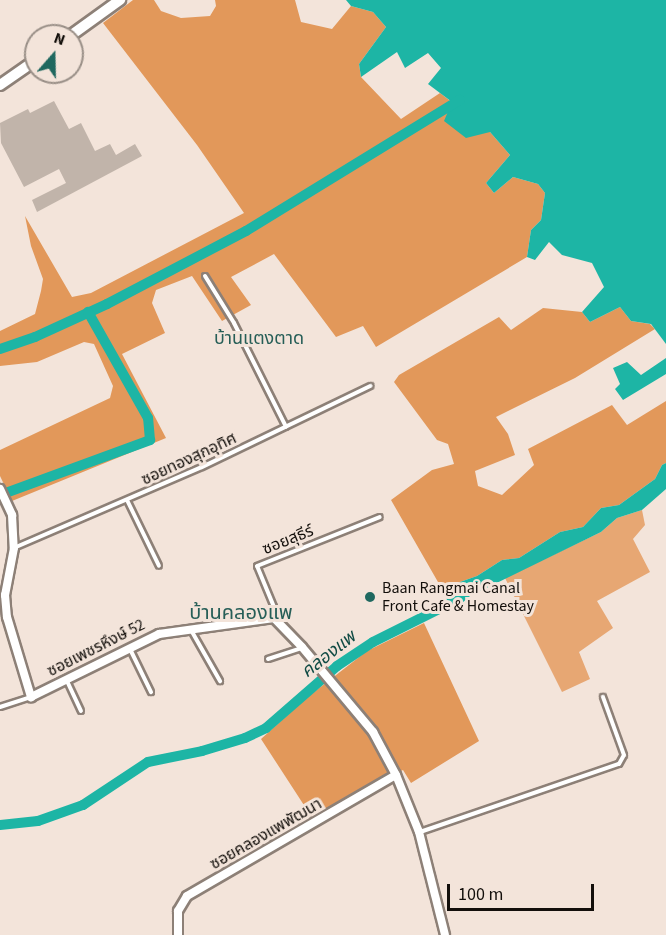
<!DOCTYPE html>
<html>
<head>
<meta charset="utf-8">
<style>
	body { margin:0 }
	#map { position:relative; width:666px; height:935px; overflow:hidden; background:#f3e4da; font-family:"Source Sans 3","Noto Sans Thai",sans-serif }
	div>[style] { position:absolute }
	.green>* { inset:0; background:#e7a773 }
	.forest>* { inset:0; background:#e2985a }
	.water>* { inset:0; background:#1db5a5 }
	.canal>* { height:10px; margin:-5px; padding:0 5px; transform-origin:5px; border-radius:5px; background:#1db5a5 }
	.building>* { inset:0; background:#c1b4aa }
	.roads { filter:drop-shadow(2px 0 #8d8077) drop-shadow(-2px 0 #8d8077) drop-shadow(0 2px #8d8077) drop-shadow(0 -2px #8d8077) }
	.service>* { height:4px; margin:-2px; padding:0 2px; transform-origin:2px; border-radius:2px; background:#fff }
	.minor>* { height:8px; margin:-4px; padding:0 4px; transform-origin:4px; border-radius:4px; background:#fff }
	.secondary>* { height:10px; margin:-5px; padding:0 5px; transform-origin:5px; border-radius:5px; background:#fff }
	.dots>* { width:16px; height:16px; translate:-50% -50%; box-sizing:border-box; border:3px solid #f3e4da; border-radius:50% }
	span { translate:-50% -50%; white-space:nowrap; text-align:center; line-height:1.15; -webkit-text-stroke:6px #f3e4da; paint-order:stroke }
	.street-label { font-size:16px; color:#130f0b }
	.poi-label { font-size:16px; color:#130f0b }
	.left { translate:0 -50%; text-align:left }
	.neighbourhood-label { font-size:18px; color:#265e57 }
	.water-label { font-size:18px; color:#104b44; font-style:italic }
	.quarter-label { font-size:20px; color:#265e57 }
	.north { position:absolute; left:24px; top:24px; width:60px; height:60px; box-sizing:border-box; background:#f3e4da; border:2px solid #998f87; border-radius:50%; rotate:20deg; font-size:16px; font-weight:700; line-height:24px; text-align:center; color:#130f0b }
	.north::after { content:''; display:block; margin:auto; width:21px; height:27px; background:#1f685f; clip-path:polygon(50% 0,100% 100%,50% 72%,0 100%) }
	.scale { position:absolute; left:447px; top:884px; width:147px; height:27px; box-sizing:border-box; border:3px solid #130f0b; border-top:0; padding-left:8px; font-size:18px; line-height:21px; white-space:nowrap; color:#130f0b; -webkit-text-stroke:4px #f3e4da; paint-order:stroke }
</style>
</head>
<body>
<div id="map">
	<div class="green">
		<i style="clip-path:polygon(642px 510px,645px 525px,633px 539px,650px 572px,597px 601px,613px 628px,579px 652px,590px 679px,562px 692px,505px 578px,601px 532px,617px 518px)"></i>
	</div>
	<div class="forest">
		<i style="clip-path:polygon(133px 0,154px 0,161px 11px,181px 18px,210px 16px,216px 6px,215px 0,295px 0,301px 22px,332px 29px,351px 6px,373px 12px,386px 27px,359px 64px,361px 77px,401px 119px,440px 93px,490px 132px,510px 155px,486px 183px,494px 193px,513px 177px,538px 184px,545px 193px,541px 220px,531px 230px,527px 257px,376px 347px,363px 326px,336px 337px,274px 254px,231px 277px,251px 305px,222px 321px,192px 276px,156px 290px,152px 303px,165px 333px,122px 354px,166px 438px,12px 501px,0 476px,0 450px,110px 398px,113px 386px,94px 344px,84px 342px,37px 362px,0 366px,0 331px,35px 314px,41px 291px,43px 279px,31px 246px,25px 216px,72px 297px,91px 293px,244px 213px,197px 145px,103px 23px)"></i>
		<i style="clip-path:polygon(620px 307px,631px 321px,650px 324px,655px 329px,575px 378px,496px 417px,508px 434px,515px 455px,475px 471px,478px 486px,502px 495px,534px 465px,528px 449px,612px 405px,627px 425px,666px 401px,666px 463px,662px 465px,655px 479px,619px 505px,601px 508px,583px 527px,560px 532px,519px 558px,502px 560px,477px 576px,460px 582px,446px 596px,391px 500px,432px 470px,454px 464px,448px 444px,437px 440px,394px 382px,399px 375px,499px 317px,511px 330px,543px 308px,582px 312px,590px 322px)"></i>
		<i style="clip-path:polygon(424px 623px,479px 741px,411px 783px,403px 770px,311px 816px,261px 739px,309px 696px,367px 651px)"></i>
	</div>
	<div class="water">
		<i style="clip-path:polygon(346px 0,666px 0,666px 344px,651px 324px,631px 321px,620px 307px,590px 322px,582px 312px,604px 287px,592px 263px,562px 255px,549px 242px,535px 260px,527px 257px,531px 230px,541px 220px,545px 193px,538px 184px,513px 177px,494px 193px,486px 183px,510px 155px,490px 132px,466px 138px,444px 121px,452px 102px,428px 84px,441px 68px,428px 53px,405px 68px,397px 52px,361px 77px,359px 64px,386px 27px,373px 12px,351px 6px)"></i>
		<i style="clip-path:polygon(666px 358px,666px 374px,623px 400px,615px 389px,620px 384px,613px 368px,627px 362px,641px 375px)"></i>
		<i style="clip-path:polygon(666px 463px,666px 489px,642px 510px,617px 518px,601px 532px,470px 596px,453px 611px,440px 614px,433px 612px,460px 582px,477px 576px,502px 560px,519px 558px,560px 532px,583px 527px,601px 508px,619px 505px,655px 479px,662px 465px)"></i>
	</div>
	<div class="canal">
		<i style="left:0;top:349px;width:37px;rotate:-19deg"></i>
		<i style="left:35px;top:337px;width:79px;rotate:-24.6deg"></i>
		<i style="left:107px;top:304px;width:157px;rotate:-27.7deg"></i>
		<i style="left:246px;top:231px;width:251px;rotate:-31.5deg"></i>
		<i style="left:0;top:495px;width:160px;rotate:-20.1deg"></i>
		<i style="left:150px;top:440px;width:22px;rotate:-95deg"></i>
		<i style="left:148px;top:418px;width:122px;rotate:-119.5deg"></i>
		<i style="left:0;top:825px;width:38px;rotate:-6deg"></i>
		<i style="left:38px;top:821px;width:48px;rotate:-19.6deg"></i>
		<i style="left:83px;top:805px;width:78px;rotate:-33.5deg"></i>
		<i style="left:148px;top:762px;width:55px;rotate:-11.5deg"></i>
		<i style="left:202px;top:751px;width:45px;rotate:-16.8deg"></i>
		<i style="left:245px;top:738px;width:23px;rotate:-25deg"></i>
		<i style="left:266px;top:728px;width:94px;rotate:-41.1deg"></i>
		<i style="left:337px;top:666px;width:43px;rotate:-33.7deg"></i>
		<i style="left:373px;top:642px;width:80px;rotate:-26.6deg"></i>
	</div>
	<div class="building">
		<i style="clip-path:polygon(54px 101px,69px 129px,81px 123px,95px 151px,110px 144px,116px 155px,135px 144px,142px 156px,37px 212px,32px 200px,66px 183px,59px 169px,24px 187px,1px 143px,0 123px,28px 109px,30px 113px)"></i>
	</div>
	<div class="roads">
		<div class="service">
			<i style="left:205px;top:276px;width:55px;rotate:58.3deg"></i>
			<i style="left:234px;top:323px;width:116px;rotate:63.4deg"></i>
			<i style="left:127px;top:500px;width:73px;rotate:64.1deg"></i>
			<i style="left:16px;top:547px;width:202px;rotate:-23.3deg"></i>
			<i style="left:202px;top:467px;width:187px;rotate:-25.7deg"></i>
			<i style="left:274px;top:617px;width:10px;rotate:-90deg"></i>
			<i style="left:274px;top:607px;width:44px;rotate:-112.5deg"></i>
			<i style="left:257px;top:566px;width:132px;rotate:-21.7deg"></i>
			<i style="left:191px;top:630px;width:59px;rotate:60.4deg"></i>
			<i style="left:130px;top:649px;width:48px;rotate:64deg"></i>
			<i style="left:268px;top:659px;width:35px;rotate:-18deg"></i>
			<i style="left:67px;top:681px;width:33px;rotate:65deg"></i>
			<i style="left:0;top:707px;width:33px;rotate:-18deg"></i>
			<i style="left:420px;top:832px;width:210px;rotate:-18.9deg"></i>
			<i style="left:619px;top:764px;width:10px;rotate:-61deg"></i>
			<i style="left:624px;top:755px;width:62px;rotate:-109.9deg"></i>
		</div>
		<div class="minor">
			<i style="left:0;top:489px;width:29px;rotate:65deg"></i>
			<i style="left:12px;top:515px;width:33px;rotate:87deg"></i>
			<i style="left:14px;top:548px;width:48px;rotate:100.8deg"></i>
			<i style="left:5px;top:595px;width:22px;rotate:85deg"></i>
			<i style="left:7px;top:617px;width:84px;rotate:73.3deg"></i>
			<i style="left:31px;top:697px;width:143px;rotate:-26.2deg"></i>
			<i style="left:159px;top:634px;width:116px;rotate:-7.9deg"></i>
			<i style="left:274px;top:618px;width:40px;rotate:46deg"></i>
			<i style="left:302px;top:647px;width:111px;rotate:50.1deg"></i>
			<i style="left:373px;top:732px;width:49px;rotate:61.9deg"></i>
			<i style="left:396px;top:775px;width:61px;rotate:68deg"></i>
			<i style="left:419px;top:832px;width:106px;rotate:75.8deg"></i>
			<i style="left:178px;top:935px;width:24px;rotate:-90deg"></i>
			<i style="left:178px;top:911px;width:17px;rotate:-59deg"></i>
			<i style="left:187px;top:896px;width:241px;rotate:-30.1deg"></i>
		</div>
		<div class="secondary">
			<i style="left:70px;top:36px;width:62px;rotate:-35.8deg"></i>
			<i style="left:0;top:85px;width:44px;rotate:-34.8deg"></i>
		</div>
	</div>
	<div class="dots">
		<i style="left:370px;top:597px;background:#1f685f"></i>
	</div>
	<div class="street-label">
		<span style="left:189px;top:459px;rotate:-25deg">ซอยทองสุกอุทิศ</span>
		<span style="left:288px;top:540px;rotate:-22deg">ซอยสุธีร์</span>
		<span style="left:96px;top:648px;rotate:-27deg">ซอยเพชรหึงษ์ 52</span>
		<span style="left:266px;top:834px;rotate:-30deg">ซอยคลองแพพัฒนา</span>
	</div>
	<div class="poi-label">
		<span class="left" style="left:382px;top:597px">Baan Rangmai Canal<br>Front Cafe &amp; Homestay</span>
	</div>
	<div class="neighbourhood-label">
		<span style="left:259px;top:339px">บ้านแตงตาด</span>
	</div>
	<div class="water-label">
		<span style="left:329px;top:655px;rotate:-38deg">คลองแพ</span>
	</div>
	<div class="quarter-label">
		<span style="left:241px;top:613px">บ้านคลองแพ</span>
	</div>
	<div class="north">N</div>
	<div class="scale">100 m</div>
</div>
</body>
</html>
